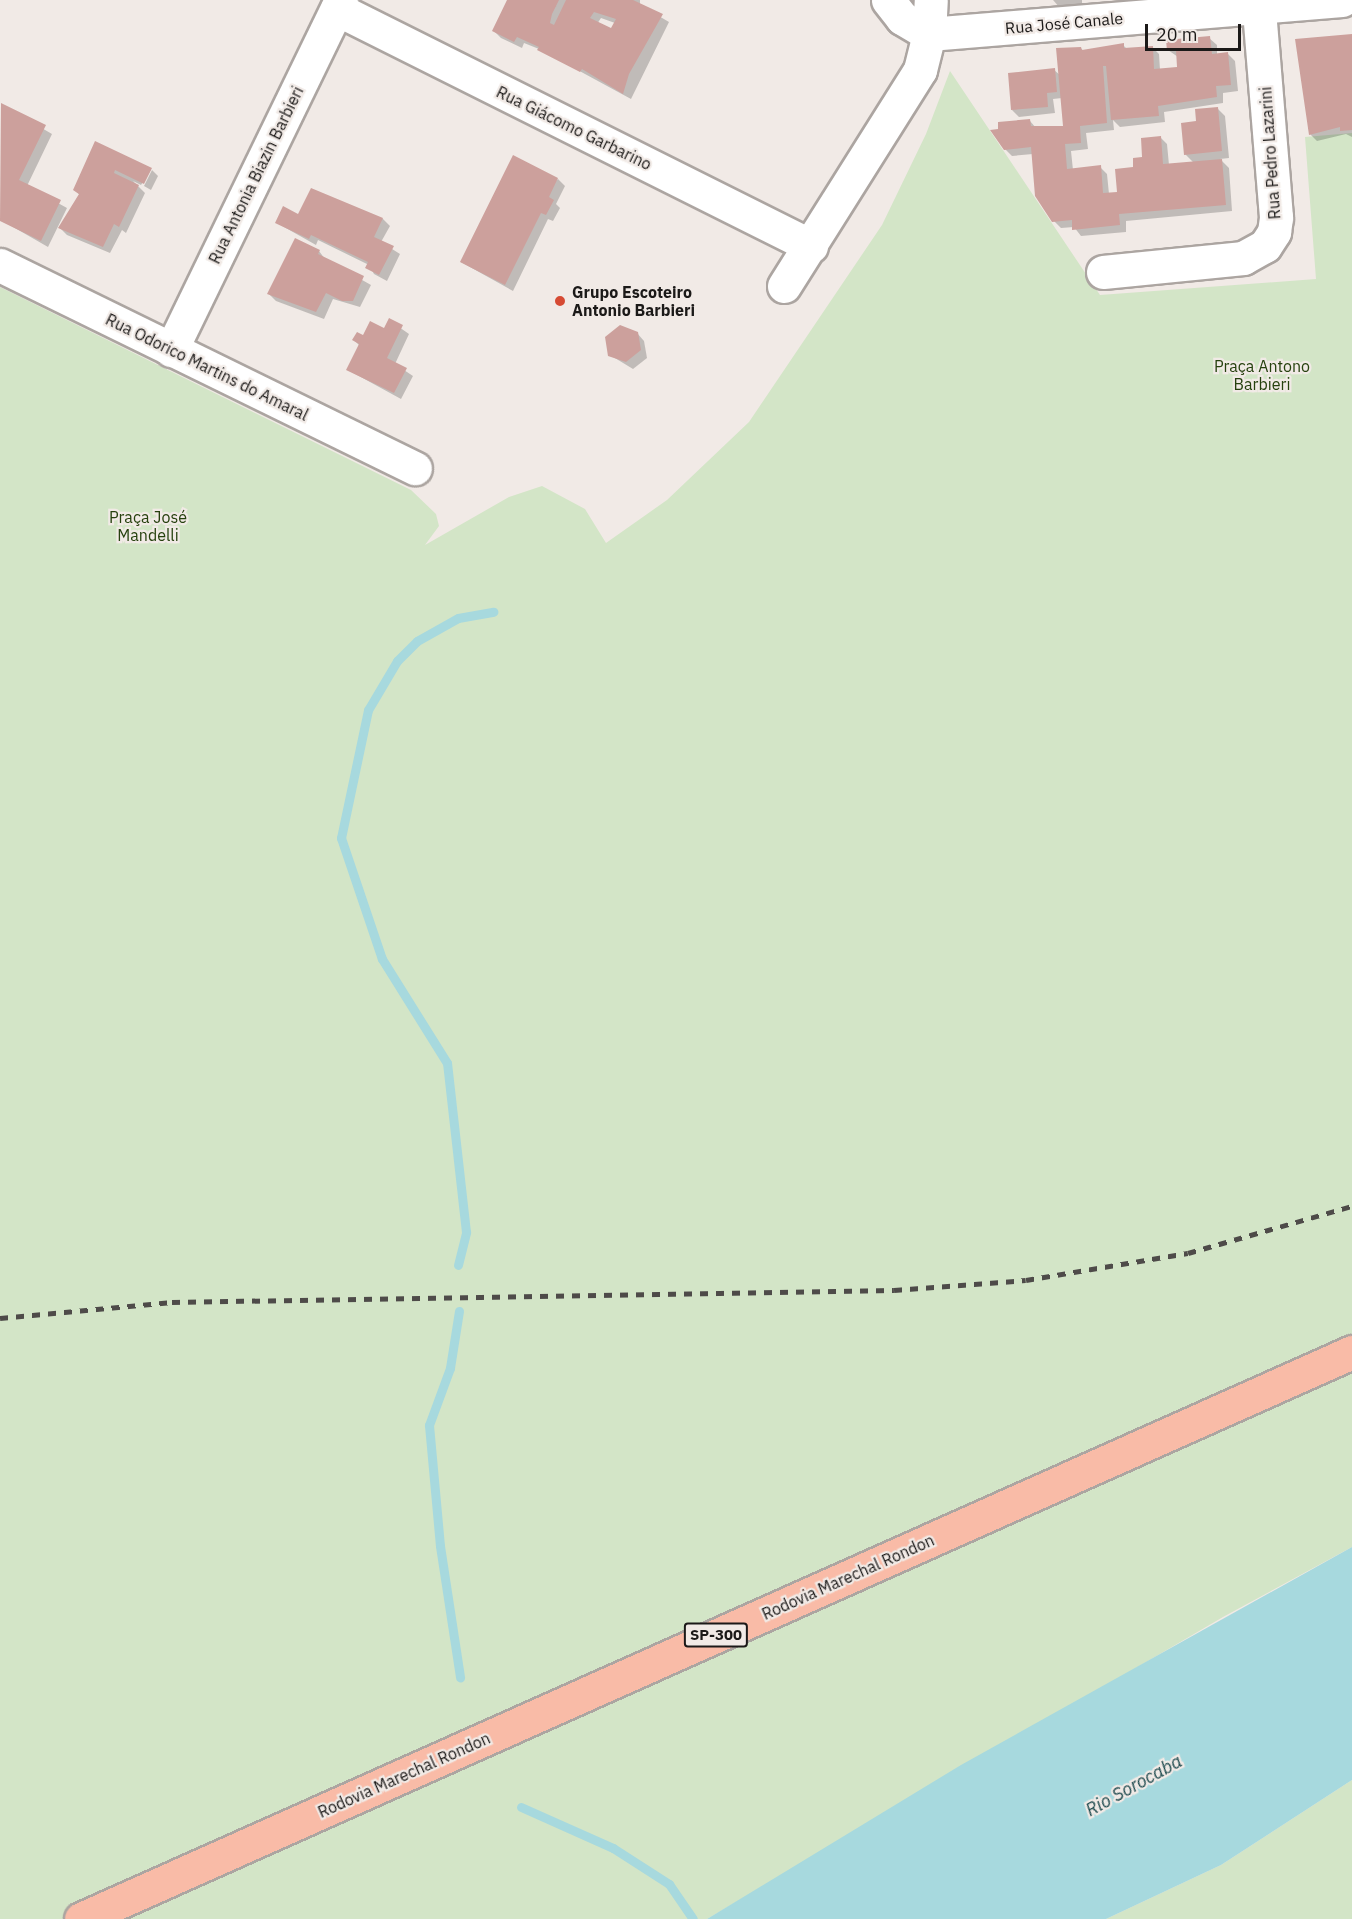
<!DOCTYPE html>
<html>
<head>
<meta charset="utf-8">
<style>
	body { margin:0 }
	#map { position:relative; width:1352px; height:1919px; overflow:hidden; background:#f1eae6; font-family:"IBM Plex Sans",sans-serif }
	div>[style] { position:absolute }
	.green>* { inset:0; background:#d3e5c7 }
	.water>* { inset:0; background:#a7d9de }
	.shadow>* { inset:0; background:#0003 }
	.stream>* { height:9px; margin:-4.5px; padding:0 4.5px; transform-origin:4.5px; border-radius:4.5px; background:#a7d9de }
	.building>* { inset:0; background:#cca09c }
	.roads { filter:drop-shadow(2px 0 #aca5a1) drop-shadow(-2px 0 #aca5a1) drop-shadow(0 2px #aca5a1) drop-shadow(0 -2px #aca5a1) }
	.street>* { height:33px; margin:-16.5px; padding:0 16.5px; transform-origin:16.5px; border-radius:16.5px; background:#fff }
	.primary>* { height:33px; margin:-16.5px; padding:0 16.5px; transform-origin:16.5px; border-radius:16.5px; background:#f9bba7 }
	.rail>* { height:4.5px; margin-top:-2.25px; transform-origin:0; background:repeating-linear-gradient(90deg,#4e4b49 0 8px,transparent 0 16px) }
	.dots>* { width:16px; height:16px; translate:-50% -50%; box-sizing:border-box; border:3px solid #f1eae6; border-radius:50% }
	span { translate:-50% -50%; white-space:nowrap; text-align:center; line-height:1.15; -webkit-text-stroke:4.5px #f1eae6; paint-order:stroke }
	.shield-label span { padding:2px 4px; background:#f1eae6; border:2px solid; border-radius:4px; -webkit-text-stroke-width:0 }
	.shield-label { font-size:15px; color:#1b1918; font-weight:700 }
	.street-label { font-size:16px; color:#1b1918 }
	.poi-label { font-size:16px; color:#1b1918; font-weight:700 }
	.left { translate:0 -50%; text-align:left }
	.park-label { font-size:16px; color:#26410e }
	.water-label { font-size:18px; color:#19474b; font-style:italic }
	.scale { position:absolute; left:1145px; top:24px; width:96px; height:27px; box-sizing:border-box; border:3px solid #1b1918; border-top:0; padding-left:8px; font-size:18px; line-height:21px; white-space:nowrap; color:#1b1918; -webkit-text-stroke:4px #f1eae6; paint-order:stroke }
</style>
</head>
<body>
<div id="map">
	<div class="green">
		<i style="clip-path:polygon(950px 71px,1100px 295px,1316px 279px,1305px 137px,1352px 133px,1352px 1547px,1223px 1617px,707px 1919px,0 1919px,0 287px,411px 490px,436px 514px,439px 526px,425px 545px,509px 497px,542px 486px,585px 509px,606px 543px,667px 500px,749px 422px,882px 225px,926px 134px)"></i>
		<i style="clip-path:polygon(1352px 1780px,1352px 1919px,1106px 1919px,1221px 1865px)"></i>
	</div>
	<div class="water">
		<i style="clip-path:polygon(1352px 1547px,1352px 1780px,1221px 1865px,1106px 1919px,707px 1919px,961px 1765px)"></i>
	</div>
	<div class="shadow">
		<i style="clip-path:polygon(evenodd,510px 0,640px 0,640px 5px,669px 22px,631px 99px,539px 49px,524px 43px,522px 48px,501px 38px,494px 31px,510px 0,601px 18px,615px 23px,611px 30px,597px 24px,601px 18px)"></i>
		<i style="clip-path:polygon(1053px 0,1082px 0,1082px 6px,1060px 8px)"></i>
		<i style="clip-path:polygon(1352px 35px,1352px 137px,1346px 134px,1317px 141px,1310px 134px)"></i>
		<i style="clip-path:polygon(1209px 38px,1217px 45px,1217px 55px,1228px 54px,1235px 61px,1238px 91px,1223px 93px,1223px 103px,1164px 112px,1165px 122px,1120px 127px,1113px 120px,1114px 130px,1086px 133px,1088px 149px,1071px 151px,1073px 170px,1100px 167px,1107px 174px,1109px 194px,1119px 193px,1160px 137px,1167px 144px,1169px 165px,1194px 163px,1185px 154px,1197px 123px,1218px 109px,1225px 116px,1229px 158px,1220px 159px,1229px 168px,1232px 211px,1126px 221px,1126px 232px,1081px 236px,1074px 227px,1061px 228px,1054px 221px,1033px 154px,1012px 156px,1005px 149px,1030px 121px,1036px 128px,1065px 127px,1062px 98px,1053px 99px,1055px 113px,1019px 117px,1012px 110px,1054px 70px,1060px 75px,1080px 48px,1084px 51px,1123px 45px,1128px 50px,1152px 47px,1159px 54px,1160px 70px,1179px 69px,1178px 57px,1168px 50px)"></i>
		<i style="clip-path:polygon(2px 105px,52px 134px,27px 186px,67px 208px,48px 247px,1px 220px)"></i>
		<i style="clip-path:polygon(96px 143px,151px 170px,141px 185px,133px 181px,145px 193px,126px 233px,122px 230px,110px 253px,67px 235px,60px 228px,80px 195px,74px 190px)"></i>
		<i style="clip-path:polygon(152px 170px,158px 176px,151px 190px,144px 186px)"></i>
		<i style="clip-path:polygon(558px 179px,565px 186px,556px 204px,560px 208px,553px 221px,548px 219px,513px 291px,461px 262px)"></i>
		<i style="clip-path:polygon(312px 190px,383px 219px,390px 226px,381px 242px,400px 254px,387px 281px,374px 274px,369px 265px,318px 240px,316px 245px,277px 223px,299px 216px)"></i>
		<i style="clip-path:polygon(319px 251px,325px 259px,371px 285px,360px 307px,333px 299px,324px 319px,276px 301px,269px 294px)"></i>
		<i style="clip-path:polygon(389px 320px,409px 334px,395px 364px,413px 376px,401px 399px,348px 370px,359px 345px,354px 340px,384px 330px)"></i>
		<i style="clip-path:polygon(637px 333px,644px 341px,647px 358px,633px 369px,610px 355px)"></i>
	</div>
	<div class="stream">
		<i style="left:458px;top:1265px;width:34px;rotate:-76deg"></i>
		<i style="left:466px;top:1232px;width:170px;rotate:-96.4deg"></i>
		<i style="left:447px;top:1063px;width:123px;rotate:-122deg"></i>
		<i style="left:382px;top:959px;width:128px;rotate:-108.7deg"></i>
		<i style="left:341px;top:838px;width:131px;rotate:-78.1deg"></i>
		<i style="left:368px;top:710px;width:57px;rotate:-59.4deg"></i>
		<i style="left:397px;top:661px;width:28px;rotate:-45deg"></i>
		<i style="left:417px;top:641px;width:47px;rotate:-29.3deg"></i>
		<i style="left:458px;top:618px;width:36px;rotate:-10deg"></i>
		<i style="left:459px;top:1311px;width:58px;rotate:99deg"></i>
		<i style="left:450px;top:1368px;width:61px;rotate:110.2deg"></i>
		<i style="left:429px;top:1425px;width:121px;rotate:84.8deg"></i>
		<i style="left:440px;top:1546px;width:133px;rotate:81.3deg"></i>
		<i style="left:521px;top:1807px;width:101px;rotate:24deg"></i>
		<i style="left:613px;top:1848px;width:67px;rotate:32.7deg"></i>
		<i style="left:669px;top:1884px;width:42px;rotate:55.6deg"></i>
	</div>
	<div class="building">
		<i style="clip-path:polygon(evenodd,507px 0,559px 0,552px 14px,550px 23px,554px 25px,566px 0,633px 0,663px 14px,629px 74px,623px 94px,582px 69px,580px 72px,537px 50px,539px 47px,517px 37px,514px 42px,492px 31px,507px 0,594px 12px,616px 19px,611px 28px,590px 18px,594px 12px)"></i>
		<i style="clip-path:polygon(1352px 34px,1352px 130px,1340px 131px,1340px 127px,1309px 135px,1295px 39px)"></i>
		<i style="clip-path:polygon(1210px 36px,1212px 54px,1228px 52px,1231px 85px,1216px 86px,1217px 97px,1158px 106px,1159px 116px,1111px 120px,1106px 66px,1103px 66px,1107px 123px,1080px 126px,1081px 143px,1065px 144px,1067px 169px,1101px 165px,1103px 193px,1117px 192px,1115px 169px,1133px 167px,1133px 158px,1142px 157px,1141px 138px,1161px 136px,1163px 164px,1222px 159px,1226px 205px,1119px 214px,1120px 225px,1072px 230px,1072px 220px,1052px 222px,1035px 196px,1031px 147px,1004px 150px,990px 130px,998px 129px,998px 122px,1030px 119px,1031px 126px,1063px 126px,1056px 48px,1081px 47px,1082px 50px,1124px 43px,1124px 48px,1153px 46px,1154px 69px,1177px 67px,1176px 50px,1167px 51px,1166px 40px)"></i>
		<i style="clip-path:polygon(1055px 68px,1057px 92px,1047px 93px,1048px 107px,1011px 110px,1008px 73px)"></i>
		<i style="clip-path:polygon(1px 103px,46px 125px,19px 180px,61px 200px,41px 241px,0 221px)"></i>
		<i style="clip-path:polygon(1218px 107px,1222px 151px,1184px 155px,1181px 123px,1196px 121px,1195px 109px)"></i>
		<i style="clip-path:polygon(95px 141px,152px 168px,144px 184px,115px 170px,114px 173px,139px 185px,119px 227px,114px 224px,103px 247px,58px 228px,79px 194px,73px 190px)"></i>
		<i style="clip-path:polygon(513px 155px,558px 178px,549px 197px,554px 200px,546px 215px,541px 213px,505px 285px,460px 262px)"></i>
		<i style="clip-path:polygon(311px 188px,383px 218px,374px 237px,394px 246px,379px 275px,365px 268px,368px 262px,311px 235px,309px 239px,275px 223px,283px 206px,298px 214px)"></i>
		<i style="clip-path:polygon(295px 238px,320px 250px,318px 254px,364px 276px,353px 301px,342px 301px,326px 293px,316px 312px,267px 294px)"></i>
		<i style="clip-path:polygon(389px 318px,403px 325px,387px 358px,407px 368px,394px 393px,346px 370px,359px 344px,352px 340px,357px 332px,363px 335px,370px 321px,384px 328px)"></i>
		<i style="clip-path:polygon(620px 325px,638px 332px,641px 350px,626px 362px,608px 356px,605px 337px)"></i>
	</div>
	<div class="roads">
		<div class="street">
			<i style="left:888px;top:0;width:23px;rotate:52deg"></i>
			<i style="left:902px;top:18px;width:31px;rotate:31deg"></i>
			<i style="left:929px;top:34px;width:414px;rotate:-4.7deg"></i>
			<i style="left:337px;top:9px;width:530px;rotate:26.57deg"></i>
			<i style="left:0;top:265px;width:462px;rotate:26.1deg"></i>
			<i style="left:1103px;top:272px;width:141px;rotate:-5.7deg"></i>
			<i style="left:1243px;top:258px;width:25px;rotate:-29deg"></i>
			<i style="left:1265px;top:246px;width:17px;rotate:-57deg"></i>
			<i style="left:1274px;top:232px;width:15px;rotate:-82deg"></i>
			<i style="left:1276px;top:217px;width:218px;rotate:-94.7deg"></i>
			<i style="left:784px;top:286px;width:255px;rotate:-57.8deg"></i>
			<i style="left:920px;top:70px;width:37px;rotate:-76deg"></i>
			<i style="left:929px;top:34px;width:34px;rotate:-87deg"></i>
			<i style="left:171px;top:350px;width:389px;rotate:-64.1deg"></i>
		</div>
		<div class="primary">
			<i style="left:81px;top:1919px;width:1392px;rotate:-24.04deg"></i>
		</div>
	</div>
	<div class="rail">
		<i style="left:0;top:1318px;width:173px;rotate:-5.3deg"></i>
		<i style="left:172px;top:1302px;width:722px;rotate:-0.95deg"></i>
		<i style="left:894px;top:1290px;width:132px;rotate:-4.3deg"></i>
		<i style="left:1026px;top:1280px;width:164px;rotate:-9.5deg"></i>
		<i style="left:1188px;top:1253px;width:171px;rotate:-16deg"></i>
	</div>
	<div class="dots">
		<i style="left:560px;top:301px;background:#d64a33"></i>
	</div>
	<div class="shield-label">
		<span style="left:716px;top:1635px">SP-300</span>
	</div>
	<div class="street-label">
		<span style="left:1064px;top:23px;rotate:-5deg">Rua José Canale</span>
		<span style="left:574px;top:128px;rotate:26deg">Rua Giácomo Garbarino</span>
		<span style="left:1270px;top:153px;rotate:-94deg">Rua Pedro Lazarini</span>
		<span style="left:256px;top:175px;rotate:-64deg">Rua Antonia Biazin Barbieri</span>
		<span style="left:207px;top:367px;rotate:26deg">Rua Odorico Martins do Amaral</span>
		<span style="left:848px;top:1577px;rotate:-24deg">Rodovia Marechal Rondon</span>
		<span style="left:404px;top:1775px;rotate:-24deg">Rodovia Marechal Rondon</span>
	</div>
	<div class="poi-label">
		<span class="left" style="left:572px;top:301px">Grupo Escoteiro<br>Antonio Barbieri</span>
	</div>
	<div class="park-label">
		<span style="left:1262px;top:375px">Praça Antono<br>Barbieri</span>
		<span style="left:148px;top:526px">Praça José<br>Mandelli</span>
	</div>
	<div class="water-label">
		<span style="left:1134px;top:1786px;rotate:-29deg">Rio Sorocaba</span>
	</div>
	<div class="scale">20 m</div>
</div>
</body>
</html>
